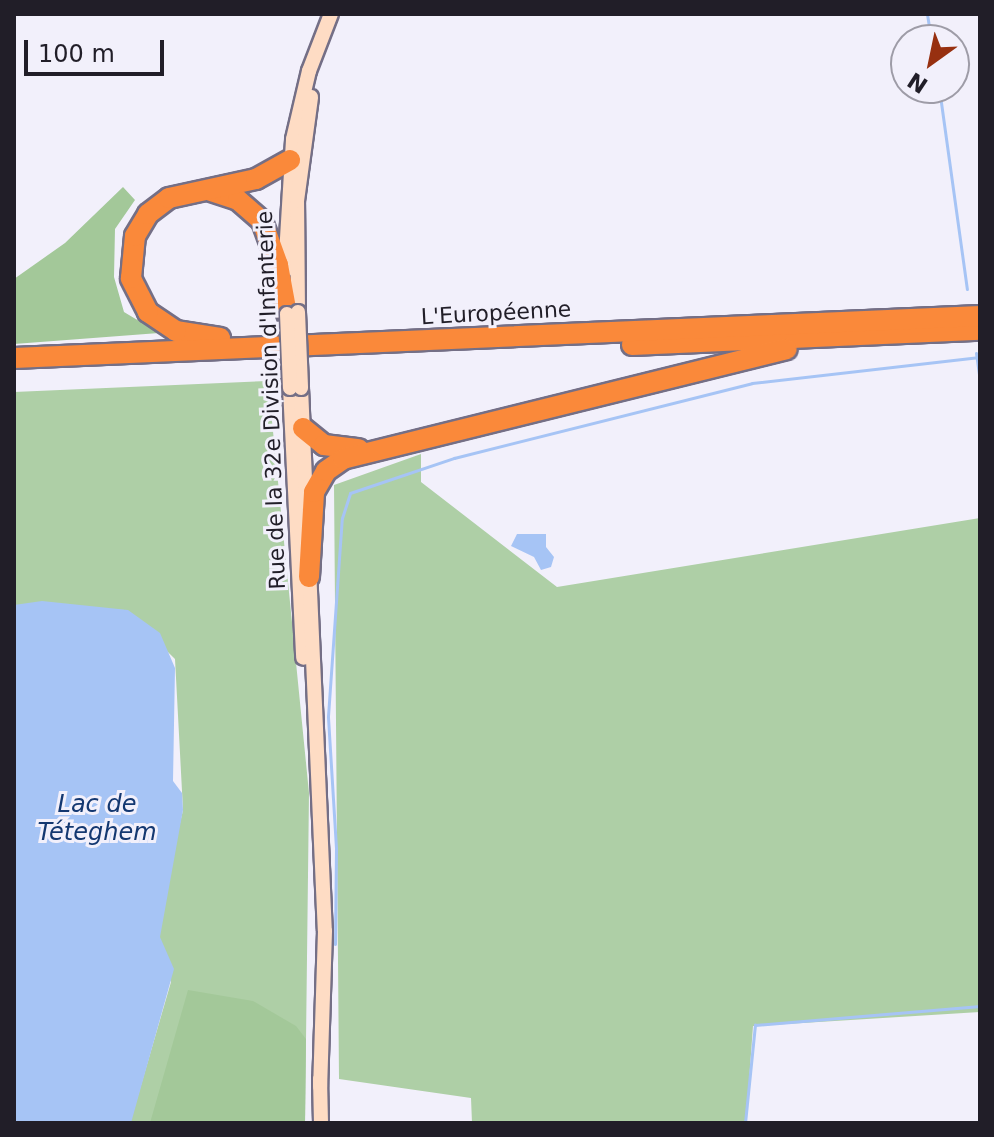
<!DOCTYPE html>
<html>
<head>
<meta charset="utf-8">
<style>
	body { margin:0 }
	#map { position:relative; width:994px; height:1137px; overflow:hidden; background:#f2f0fb; font-family:"DejaVu Sans",sans-serif }
	div>[style] { position:absolute }
	.green>* { inset:0; background:#aecfa6 }
	.forest>* { inset:0; background:#a3c899 }
	.water>* { inset:0; background:#a6c4f5 }
	.stream>* { height:3px; margin:-1.5px; padding:0 1.5px; transform-origin:1.5px; border-radius:1.5px; background:#a6c4f5 }
	.roads { filter:drop-shadow(2px 0 #746f86) drop-shadow(-2px 0 #746f86) drop-shadow(0 2px #746f86) drop-shadow(0 -2px #746f86) }
	.secondary>* { height:14px; margin:-7px; padding:0 7px; transform-origin:7px; border-radius:7px; background:#fedcc4 }
	.motorway>* { height:20px; margin:-10px; padding:0 10px; transform-origin:10px; border-radius:10px; background:#fa893a }
	.bridges { filter:drop-shadow(2px 0 #746f86) drop-shadow(-2px 0 #746f86) drop-shadow(0 2px #746f86) drop-shadow(0 -2px #746f86) }
	.secondary-bridge>* { height:14px; margin:-7px; padding:0 7px; transform-origin:7px; border-radius:7px; background:#fedcc4 }
	span { translate:-50% -50%; white-space:nowrap; text-align:center; line-height:1.15; -webkit-text-stroke:6px #f2f0fb; paint-order:stroke }
	.street-label { font-size:22px; color:#211e28 }
	.water-label { font-size:24px; color:#143871; font-style:italic }
	.frame { position:absolute; inset:0; border:16px solid #211e28; pointer-events:none }
	.north { position:absolute; left:890px; top:24px; width:80px; height:80px; box-sizing:border-box; background:#f2f0fb; border:2px solid #9e9ca7; border-radius:50%; rotate:213deg; font-size:22px; font-weight:700; line-height:32px; text-align:center; color:#211e28 }
	.north::after { content:''; display:block; margin:auto; width:28px; height:36px; background:#973010; clip-path:polygon(50% 0,100% 100%,50% 72%,0 100%) }
	.scale { position:absolute; left:24px; top:40px; width:140px; height:36px; box-sizing:border-box; border:4px solid #211e28; border-top:0; padding-left:10px; font-size:24px; line-height:28px; white-space:nowrap; color:#211e28; -webkit-text-stroke:6px #f2f0fb; paint-order:stroke }
</style>
</head>
<body>
<div id="map">
	<div class="green">
		<i style="clip-path:polygon(268px 381px,309px 793px,305px 1123px,130px 1123px,171px 982px,153px 942px,183px 810px,175px 659px,125px 610px,14px 607px,14px 392px)"></i>
		<i style="clip-path:polygon(421px 454px,421px 482px,557px 587px,980px 518px,980px 1012px,753px 1026px,746px 1123px,472px 1123px,471px 1098px,339px 1079px,334px 485px)"></i>
	</div>
	<div class="forest">
		<i style="clip-path:polygon(123px 187px,135px 200px,115px 229px,114px 277px,124px 312px,159px 333px,14px 344px,14px 279px,65px 243px)"></i>
		<i style="clip-path:polygon(188px 990px,253px 1001px,296px 1026px,306px 1039px,305px 1123px,150px 1123px)"></i>
	</div>
	<div class="water">
		<i style="clip-path:polygon(517px 534px,546px 534px,546px 547px,554px 557px,551px 567px,541px 570px,534px 557px,511px 546px)"></i>
		<i style="clip-path:polygon(42px 601px,128px 610px,160px 633px,175px 668px,173px 781px,182px 793px,183px 810px,160px 937px,174px 969px,131px 1123px,14px 1123px,14px 605px)"></i>
	</div>
	<div class="stream">
		<i style="left:927px;top:14px;width:26px;rotate:81deg"></i>
		<i style="left:939px;top:88px;width:203px;rotate:82.1deg"></i>
		<i style="left:976px;top:353px;width:27px;rotate:82deg"></i>
		<i style="left:335px;top:944px;width:96px;rotate:-89.4deg"></i>
		<i style="left:336px;top:848px;width:132px;rotate:-93.5deg"></i>
		<i style="left:328px;top:716px;width:198px;rotate:-86deg"></i>
		<i style="left:342px;top:518px;width:26px;rotate:-72deg"></i>
		<i style="left:350px;top:493px;width:110px;rotate:-18.6deg"></i>
		<i style="left:454px;top:458px;width:307px;rotate:-14.1deg"></i>
		<i style="left:752px;top:383px;width:229px;rotate:-6.5deg"></i>
		<i style="left:745px;top:1123px;width:99px;rotate:-84.2deg"></i>
		<i style="left:755px;top:1025px;width:226px;rotate:-4.8deg"></i>
	</div>
	<div class="roads">
		<div class="secondary">
			<i style="left:285px;top:271px;width:132px;rotate:-86.5deg"></i>
			<i style="left:293px;top:139px;width:70px;rotate:-76.8deg"></i>
			<i style="left:309px;top:71px;width:61px;rotate:-68.9deg"></i>
			<i style="left:298px;top:312px;width:111px;rotate:-90.5deg"></i>
			<i style="left:297px;top:201px;width:105px;rotate:-82.3deg"></i>
			<i style="left:290px;top:388px;width:270px;rotate:87.2deg"></i>
			<i style="left:301px;top:388px;width:115px;rotate:87.5deg"></i>
			<i style="left:309px;top:568px;width:363px;rotate:87.5deg"></i>
			<i style="left:325px;top:931px;width:156px;rotate:91.8deg"></i>
			<i style="left:320px;top:1079px;width:44px;rotate:88.7deg"></i>
		</div>
		<div class="motorway">
			<i style="left:211px;top:191px;width:28px;rotate:18deg"></i>
			<i style="left:238px;top:200px;width:32px;rotate:41deg"></i>
			<i style="left:262px;top:221px;width:47px;rotate:70deg"></i>
			<i style="left:278px;top:265px;width:50px;rotate:79.6deg"></i>
			<i style="left:220px;top:338px;width:45px;rotate:-171deg"></i>
			<i style="left:176px;top:331px;width:34px;rotate:-146deg"></i>
			<i style="left:148px;top:312px;width:38px;rotate:-117deg"></i>
			<i style="left:131px;top:278px;width:42px;rotate:-84.6deg"></i>
			<i style="left:135px;top:236px;width:26px;rotate:-59deg"></i>
			<i style="left:148px;top:214px;width:26px;rotate:-37deg"></i>
			<i style="left:169px;top:198px;width:89px;rotate:-12.3deg"></i>
			<i style="left:256px;top:179px;width:39px;rotate:-29deg"></i>
			<i style="left:632px;top:345px;width:348px;rotate:-2.5deg"></i>
			<i style="left:14px;top:358px;width:967px;rotate:-2.49deg"></i>
			<i style="left:303px;top:428px;width:27px;rotate:39deg"></i>
			<i style="left:324px;top:445px;width:35px;rotate:7deg"></i>
			<i style="left:309px;top:577px;width:85px;rotate:-86.6deg"></i>
			<i style="left:314px;top:492px;width:24px;rotate:-60deg"></i>
			<i style="left:326px;top:471px;width:21px;rotate:-35deg"></i>
			<i style="left:343px;top:459px;width:457px;rotate:-13.9deg"></i>
		</div>
	</div>
	<div class="bridges">
		<div class="secondary-bridge">
			<i style="left:298px;top:312px;width:76px;rotate:87.7deg"></i>
			<i style="left:287px;top:314px;width:74px;rotate:87.7deg"></i>
		</div>
	</div>
	<div class="street-label">
		<span style="left:496px;top:313px;rotate:-3deg">L'Européenne</span>
		<span style="left:271px;top:400px;rotate:-92deg">Rue de la 32e Division d'Infanterie</span>
	</div>
	<div class="water-label">
		<span style="left:97px;top:819px">Lac de<br>Téteghem</span>
	</div>
	<div class="frame"></div>
	<div class="north">N</div>
	<div class="scale">100 m</div>
</div>
</body>
</html>
